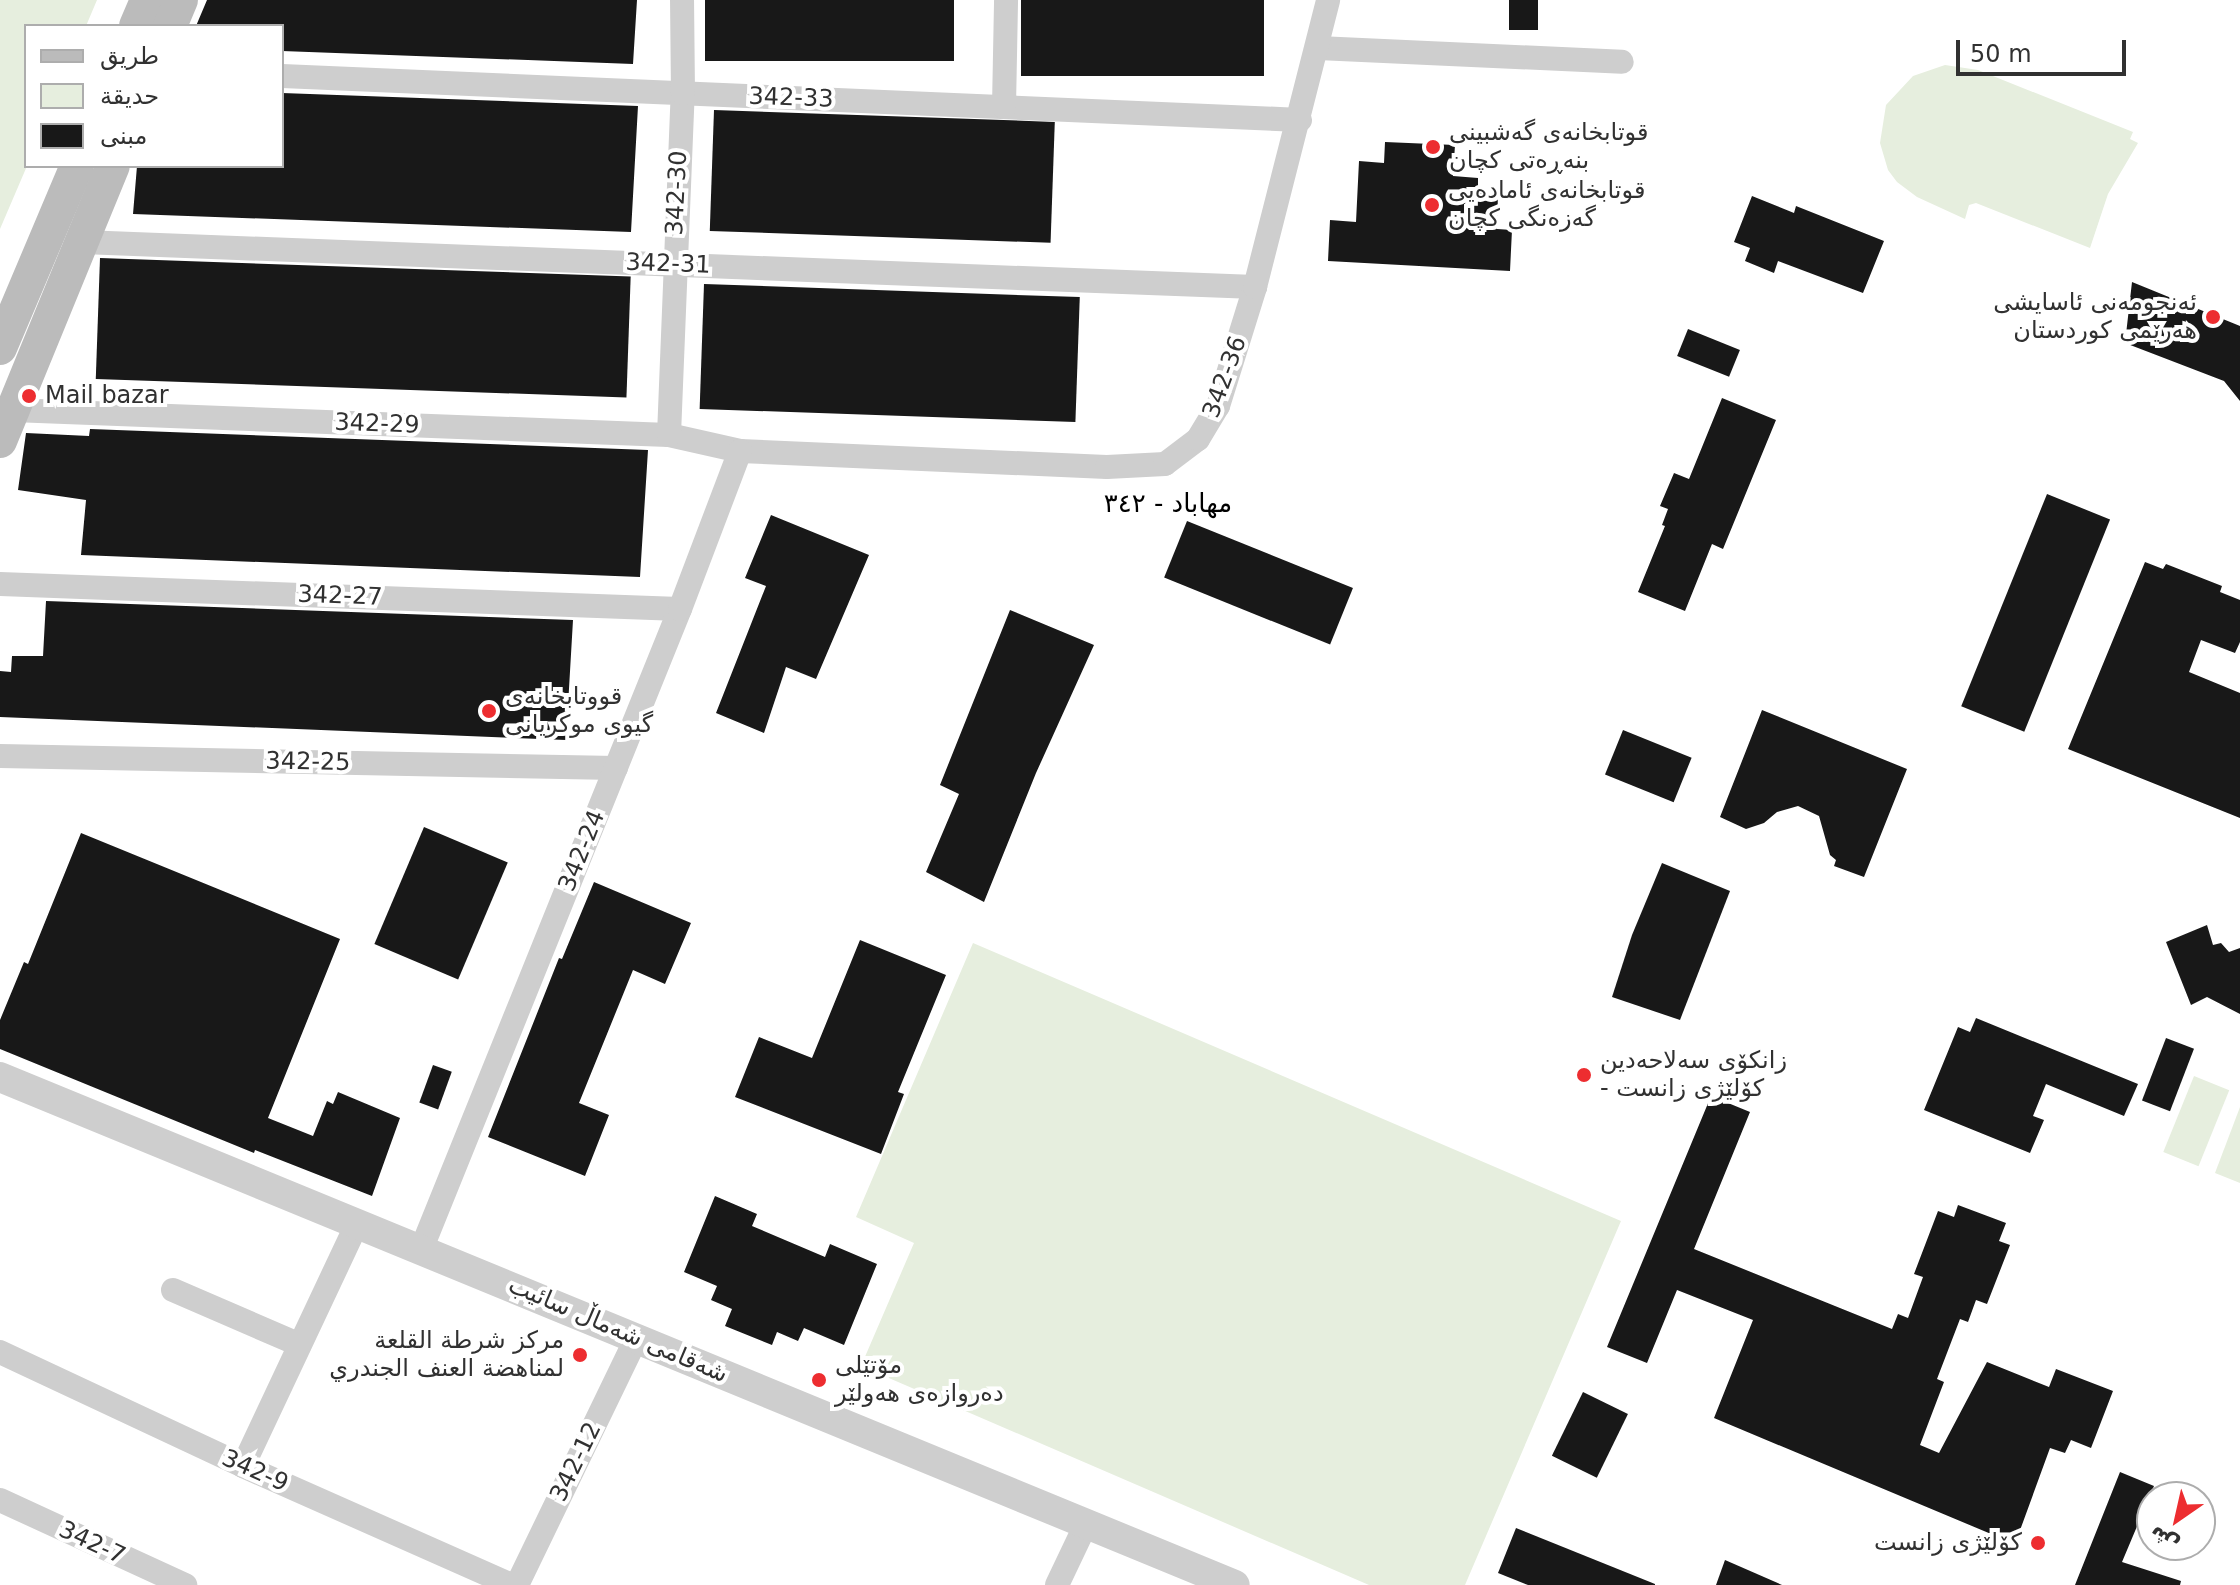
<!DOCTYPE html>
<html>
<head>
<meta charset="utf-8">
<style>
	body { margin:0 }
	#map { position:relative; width:2240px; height:1585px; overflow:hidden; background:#fff; font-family:"DejaVu Sans",Vazirmatn,sans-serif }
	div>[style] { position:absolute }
	.green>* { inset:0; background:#e6eede; transform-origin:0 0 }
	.building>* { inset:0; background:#181818; transform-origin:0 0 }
	.minor>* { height:24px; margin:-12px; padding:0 12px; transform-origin:12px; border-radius:12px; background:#cecece }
	.tertiary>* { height:30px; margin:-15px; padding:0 15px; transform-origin:15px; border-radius:15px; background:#cecece }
	.secondary>* { height:34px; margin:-17px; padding:0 17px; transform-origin:17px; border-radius:17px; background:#bbb }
	.dots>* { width:22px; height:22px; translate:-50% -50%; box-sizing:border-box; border:4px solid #fff; border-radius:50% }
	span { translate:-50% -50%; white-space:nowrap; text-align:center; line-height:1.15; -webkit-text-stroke:8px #fff; paint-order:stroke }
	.street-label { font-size:24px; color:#313131 }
	.poi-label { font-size:24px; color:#313131 }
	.left { translate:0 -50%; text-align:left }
	.right { translate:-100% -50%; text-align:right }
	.neighbourhood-label { font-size:26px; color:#000 }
	.legend { position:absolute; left:24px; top:24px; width:260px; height:144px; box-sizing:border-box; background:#fff; border:2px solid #adadad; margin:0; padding:10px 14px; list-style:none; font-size:24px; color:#313131 }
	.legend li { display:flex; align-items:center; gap:16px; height:40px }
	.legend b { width:40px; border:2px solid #adadad }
	.north { position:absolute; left:2136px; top:1481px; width:80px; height:80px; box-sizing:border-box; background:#fff; border:2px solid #adadad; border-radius:50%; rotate:214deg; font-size:22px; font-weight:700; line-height:32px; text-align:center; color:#313131 }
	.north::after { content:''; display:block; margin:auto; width:28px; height:36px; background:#ed2d30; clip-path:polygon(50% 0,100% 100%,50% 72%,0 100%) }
	.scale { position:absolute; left:1956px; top:40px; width:170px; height:36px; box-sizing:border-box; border:4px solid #313131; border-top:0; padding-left:10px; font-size:24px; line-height:28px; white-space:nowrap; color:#313131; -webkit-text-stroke:6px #fff; paint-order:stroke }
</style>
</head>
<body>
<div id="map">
	<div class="green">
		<i style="clip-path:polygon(0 0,97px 0,86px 26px,26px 26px,27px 166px,0 229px)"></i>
		<i style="clip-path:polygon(1945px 65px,1978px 70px,2133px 132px,2130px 139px,2138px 143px,2108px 194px,2090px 248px,1976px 203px,1969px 205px,1965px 219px,1917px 197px,1897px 182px,1888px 170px,1880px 143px,1886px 105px,1913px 76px)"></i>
		<i style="clip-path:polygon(973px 943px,1621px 1221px,1465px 1585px,1369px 1585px,861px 1366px,914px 1243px,856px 1217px)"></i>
		<i style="left:2194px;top:1076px;width:38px;height:82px;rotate:22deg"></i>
		<i style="clip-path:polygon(2240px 1107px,2240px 1183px,2215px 1173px)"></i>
	</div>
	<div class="building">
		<i style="clip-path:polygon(207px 0,637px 0,633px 64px,282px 51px,282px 26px,196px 26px)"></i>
		<i style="left:705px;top:0;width:249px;height:61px"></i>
		<i style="left:1021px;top:0;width:243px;height:76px"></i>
		<i style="left:1509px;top:0;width:29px;height:30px"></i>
		<i style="clip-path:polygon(282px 93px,638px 106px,631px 232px,133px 214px,137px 166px,282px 166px)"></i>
		<i style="left:714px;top:110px;width:341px;height:121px;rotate:2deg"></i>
		<i style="clip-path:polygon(1385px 142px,1455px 145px,1453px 176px,1478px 178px,1478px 191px,1498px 193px,1497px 229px,1512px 230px,1510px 271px,1328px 261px,1330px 220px,1356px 222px,1359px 161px,1384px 163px)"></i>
		<i style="clip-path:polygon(1752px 196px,1794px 213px,1796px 206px,1884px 241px,1863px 293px,1778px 261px,1774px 273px,1745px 261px,1750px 248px,1734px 242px)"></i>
		<i style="left:100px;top:258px;width:531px;height:121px;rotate:2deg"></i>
		<i style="clip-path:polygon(2132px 282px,2240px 326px,2240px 401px,2224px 381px,2125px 343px)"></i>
		<i style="left:704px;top:284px;width:376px;height:125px;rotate:2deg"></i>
		<i style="left:1688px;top:329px;width:56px;height:29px;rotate:22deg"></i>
		<i style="clip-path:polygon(1722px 398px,1776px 420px,1723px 549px,1712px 544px,1685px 611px,1638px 592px,1665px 526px,1662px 525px,1668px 509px,1660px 506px,1674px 473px,1689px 479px)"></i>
		<i style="clip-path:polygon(90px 429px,648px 450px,640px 577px,81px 555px,86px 500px,18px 490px,26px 433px,89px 436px)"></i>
		<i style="left:2047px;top:494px;width:68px;height:229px;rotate:22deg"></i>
		<i style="clip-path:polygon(771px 515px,869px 555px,816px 679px,786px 667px,764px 733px,716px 713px,766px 586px,745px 578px)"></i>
		<i style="left:1187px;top:521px;width:179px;height:61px;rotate:22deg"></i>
		<i style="clip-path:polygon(2145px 562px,2163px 569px,2166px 564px,2222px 586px,2220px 592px,2240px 600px,2240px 642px,2235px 653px,2201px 640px,2189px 672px,2240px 693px,2240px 818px,2068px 749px)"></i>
		<i style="clip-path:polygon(46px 601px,573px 620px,566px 740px,0 717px,0 671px,11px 672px,12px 656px,43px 656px)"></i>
		<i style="clip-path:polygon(1010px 610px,1094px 645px,1036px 773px,984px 902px,926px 872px,959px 794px,940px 785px)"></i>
		<i style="clip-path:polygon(1762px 710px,1907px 769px,1864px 877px,1834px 866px,1836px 860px,1830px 855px,1819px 816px,1798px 806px,1777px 812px,1764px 823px,1746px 829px,1720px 817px)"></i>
		<i style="left:1623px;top:730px;width:74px;height:48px;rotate:22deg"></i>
		<i style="left:424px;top:827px;width:91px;height:127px;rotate:23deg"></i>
		<i style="clip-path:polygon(81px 833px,340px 939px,268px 1118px,313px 1136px,327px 1101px,333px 1104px,338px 1092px,400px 1118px,372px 1196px,255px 1150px,254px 1153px,0 1049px,0 1020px,24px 962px,28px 964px)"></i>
		<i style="clip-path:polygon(1662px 863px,1730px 891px,1680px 1020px,1612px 997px,1632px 935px)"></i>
		<i style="clip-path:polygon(594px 882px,691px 923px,665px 984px,633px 970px,579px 1103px,609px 1115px,585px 1176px,488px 1137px,559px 958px,562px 959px)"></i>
		<i style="clip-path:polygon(2207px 925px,2213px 945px,2221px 943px,2229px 952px,2240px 948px,2240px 1014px,2207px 997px,2191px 1005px,2166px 942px)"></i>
		<i style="clip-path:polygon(860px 940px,946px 975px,898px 1092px,904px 1094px,881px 1154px,735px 1097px,759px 1037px,812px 1058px)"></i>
		<i style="clip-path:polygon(1976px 1018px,2138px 1084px,2124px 1116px,2046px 1084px,2033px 1116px,2044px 1120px,2030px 1153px,1924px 1110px,1958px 1027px,1970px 1032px)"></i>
		<i style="left:2166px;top:1038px;width:30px;height:67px;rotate:21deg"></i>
		<i style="left:433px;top:1065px;width:20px;height:40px;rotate:20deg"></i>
		<i style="clip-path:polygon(1711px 1096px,1750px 1112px,1694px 1249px,1892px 1329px,1898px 1314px,1908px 1318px,1923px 1277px,1914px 1274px,1938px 1211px,1954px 1217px,1958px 1205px,2006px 1223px,1999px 1241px,2010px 1245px,1987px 1304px,1976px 1300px,1968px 1322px,1960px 1319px,1937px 1379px,1944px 1382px,1920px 1445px,1939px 1453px,1987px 1362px,2049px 1387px,2056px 1369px,2113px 1391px,2091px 1448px,2071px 1440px,2065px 1453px,2050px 1448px,2015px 1544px,1714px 1418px,1753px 1320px,1677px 1290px,1647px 1363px,1607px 1347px)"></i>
		<i style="clip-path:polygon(715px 1196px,757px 1214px,752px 1226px,825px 1257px,830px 1244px,877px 1264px,844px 1345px,804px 1328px,798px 1341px,777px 1332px,772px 1345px,725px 1326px,732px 1309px,711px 1300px,717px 1286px,684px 1272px)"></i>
		<i style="left:1583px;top:1392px;width:50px;height:71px;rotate:26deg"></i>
		<i style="clip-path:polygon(2120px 1472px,2154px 1486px,2122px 1562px,2181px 1581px,2180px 1585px,2075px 1585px)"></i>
		<i style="clip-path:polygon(1516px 1528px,1655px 1584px,1655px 1585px,1528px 1585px,1498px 1573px)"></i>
		<i style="clip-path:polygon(1725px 1560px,1782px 1585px,1716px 1585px)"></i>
	</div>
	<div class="minor">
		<i style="left:1318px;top:48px;width:304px;rotate:2.6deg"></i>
		<i style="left:282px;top:76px;width:1019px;rotate:2.47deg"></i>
		<i style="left:1004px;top:107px;width:107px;rotate:-88.9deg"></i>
		<i style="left:82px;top:242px;width:1174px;rotate:2.2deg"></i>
		<i style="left:12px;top:410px;width:657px;rotate:2.18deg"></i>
		<i style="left:669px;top:435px;width:73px;rotate:12.7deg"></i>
		<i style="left:740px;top:451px;width:367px;rotate:2.5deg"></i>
		<i style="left:1107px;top:467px;width:58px;rotate:-3deg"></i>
		<i style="left:1165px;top:464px;width:41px;rotate:-37.1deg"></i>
		<i style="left:1198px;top:439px;width:39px;rotate:-59deg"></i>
		<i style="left:1218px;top:406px;width:125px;rotate:-72.7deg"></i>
		<i style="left:1255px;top:287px;width:296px;rotate:-75.7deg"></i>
		<i style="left:669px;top:435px;width:342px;rotate:-87.7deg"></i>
		<i style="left:683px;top:93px;width:93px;rotate:-90.6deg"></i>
		<i style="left:0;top:584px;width:680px;rotate:2.11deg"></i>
		<i style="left:0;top:756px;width:616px;rotate:1.12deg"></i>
		<i style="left:421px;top:1250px;width:691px;rotate:-68deg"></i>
		<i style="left:680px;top:609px;width:169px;rotate:-69.2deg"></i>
		<i style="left:173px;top:1290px;width:138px;rotate:23.4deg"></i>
		<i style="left:0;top:1352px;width:268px;rotate:25.1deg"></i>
		<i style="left:243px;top:1466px;width:294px;rotate:23.9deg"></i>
		<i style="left:243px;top:1466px;width:268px;rotate:-64.8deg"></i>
		<i style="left:0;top:1500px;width:204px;rotate:24.7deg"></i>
		<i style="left:517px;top:1585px;width:273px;rotate:-64.2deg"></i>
		<i style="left:1057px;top:1585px;width:68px;rotate:-64.6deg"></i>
	</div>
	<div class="tertiary">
		<i style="left:0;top:1077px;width:1335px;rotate:22.36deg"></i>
	</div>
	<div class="secondary">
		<i style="left:136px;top:26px;width:28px;rotate:-67deg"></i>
		<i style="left:170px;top:26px;width:28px;rotate:-67deg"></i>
		<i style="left:0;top:348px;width:198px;rotate:-67.1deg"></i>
		<i style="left:0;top:441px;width:297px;rotate:-67.7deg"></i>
	</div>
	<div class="dots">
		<i style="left:1433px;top:147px;background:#ed2d30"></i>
		<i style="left:1432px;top:205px;background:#ed2d30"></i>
		<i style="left:2213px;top:317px;background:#ed2d30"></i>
		<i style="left:29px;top:396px;background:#ed2d30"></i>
		<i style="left:489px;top:711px;background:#ed2d30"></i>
		<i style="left:1584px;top:1075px;background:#ed2d30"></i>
		<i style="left:580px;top:1355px;background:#ed2d30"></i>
		<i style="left:819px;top:1380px;background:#ed2d30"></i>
		<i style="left:2038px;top:1543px;background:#ed2d30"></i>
	</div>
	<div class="street-label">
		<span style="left:791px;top:98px;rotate:2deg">342-33</span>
		<span style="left:677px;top:193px;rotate:-87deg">342-30</span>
		<span style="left:668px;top:264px;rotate:2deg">342-31</span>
		<span style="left:1225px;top:377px;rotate:-70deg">342-36</span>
		<span style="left:377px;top:424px;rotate:2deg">342-29</span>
		<span style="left:340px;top:596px;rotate:2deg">342-27</span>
		<span style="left:308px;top:762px;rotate:1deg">342-25</span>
		<span style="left:582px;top:851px;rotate:-68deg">342-24</span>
		<span style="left:618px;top:1330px;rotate:23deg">شەقامی شەماڵ سائیب</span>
		<span style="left:576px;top:1462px;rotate:-64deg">342-12</span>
		<span style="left:255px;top:1471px;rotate:24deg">342-9</span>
		<span style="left:92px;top:1543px;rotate:25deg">342-7</span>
	</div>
	<div class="poi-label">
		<span class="left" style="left:1449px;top:147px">قوتابخانەی گەشبینی<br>بنەڕەتی کچان</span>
		<span class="left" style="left:1448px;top:205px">قوتابخانەی ئامادەیی<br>گەزەنگی کچان</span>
		<span class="right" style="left:2197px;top:317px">ئەنجومەنی ئاسایشی<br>هەرێمی کوردستان</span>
		<span class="left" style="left:45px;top:396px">Mail bazar</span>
		<span class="left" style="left:505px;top:711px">قووتابخانەی<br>گيوی موكريانی</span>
		<span class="left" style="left:1600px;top:1075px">زانکۆی سەلاحەدین<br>- کۆلێژی زانست</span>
		<span class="right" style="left:564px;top:1355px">مركز شرطة القلعة<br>لمناهضة العنف الجندري</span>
		<span class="left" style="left:835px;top:1380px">مۆتێلی<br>دەروازەی هەولێر</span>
		<span class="right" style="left:2022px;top:1543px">کۆلێژی زانست</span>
	</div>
	<div class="neighbourhood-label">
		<span style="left:1168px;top:504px">مهاباد - ٣٤٢</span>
	</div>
	<ul class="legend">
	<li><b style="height:10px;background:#bbb"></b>طريق</li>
	<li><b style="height:22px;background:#e6eede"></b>حديقة</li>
	<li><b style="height:22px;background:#181818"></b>مبنى</li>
	</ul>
	<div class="north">ش</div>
	<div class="scale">50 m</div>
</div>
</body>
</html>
